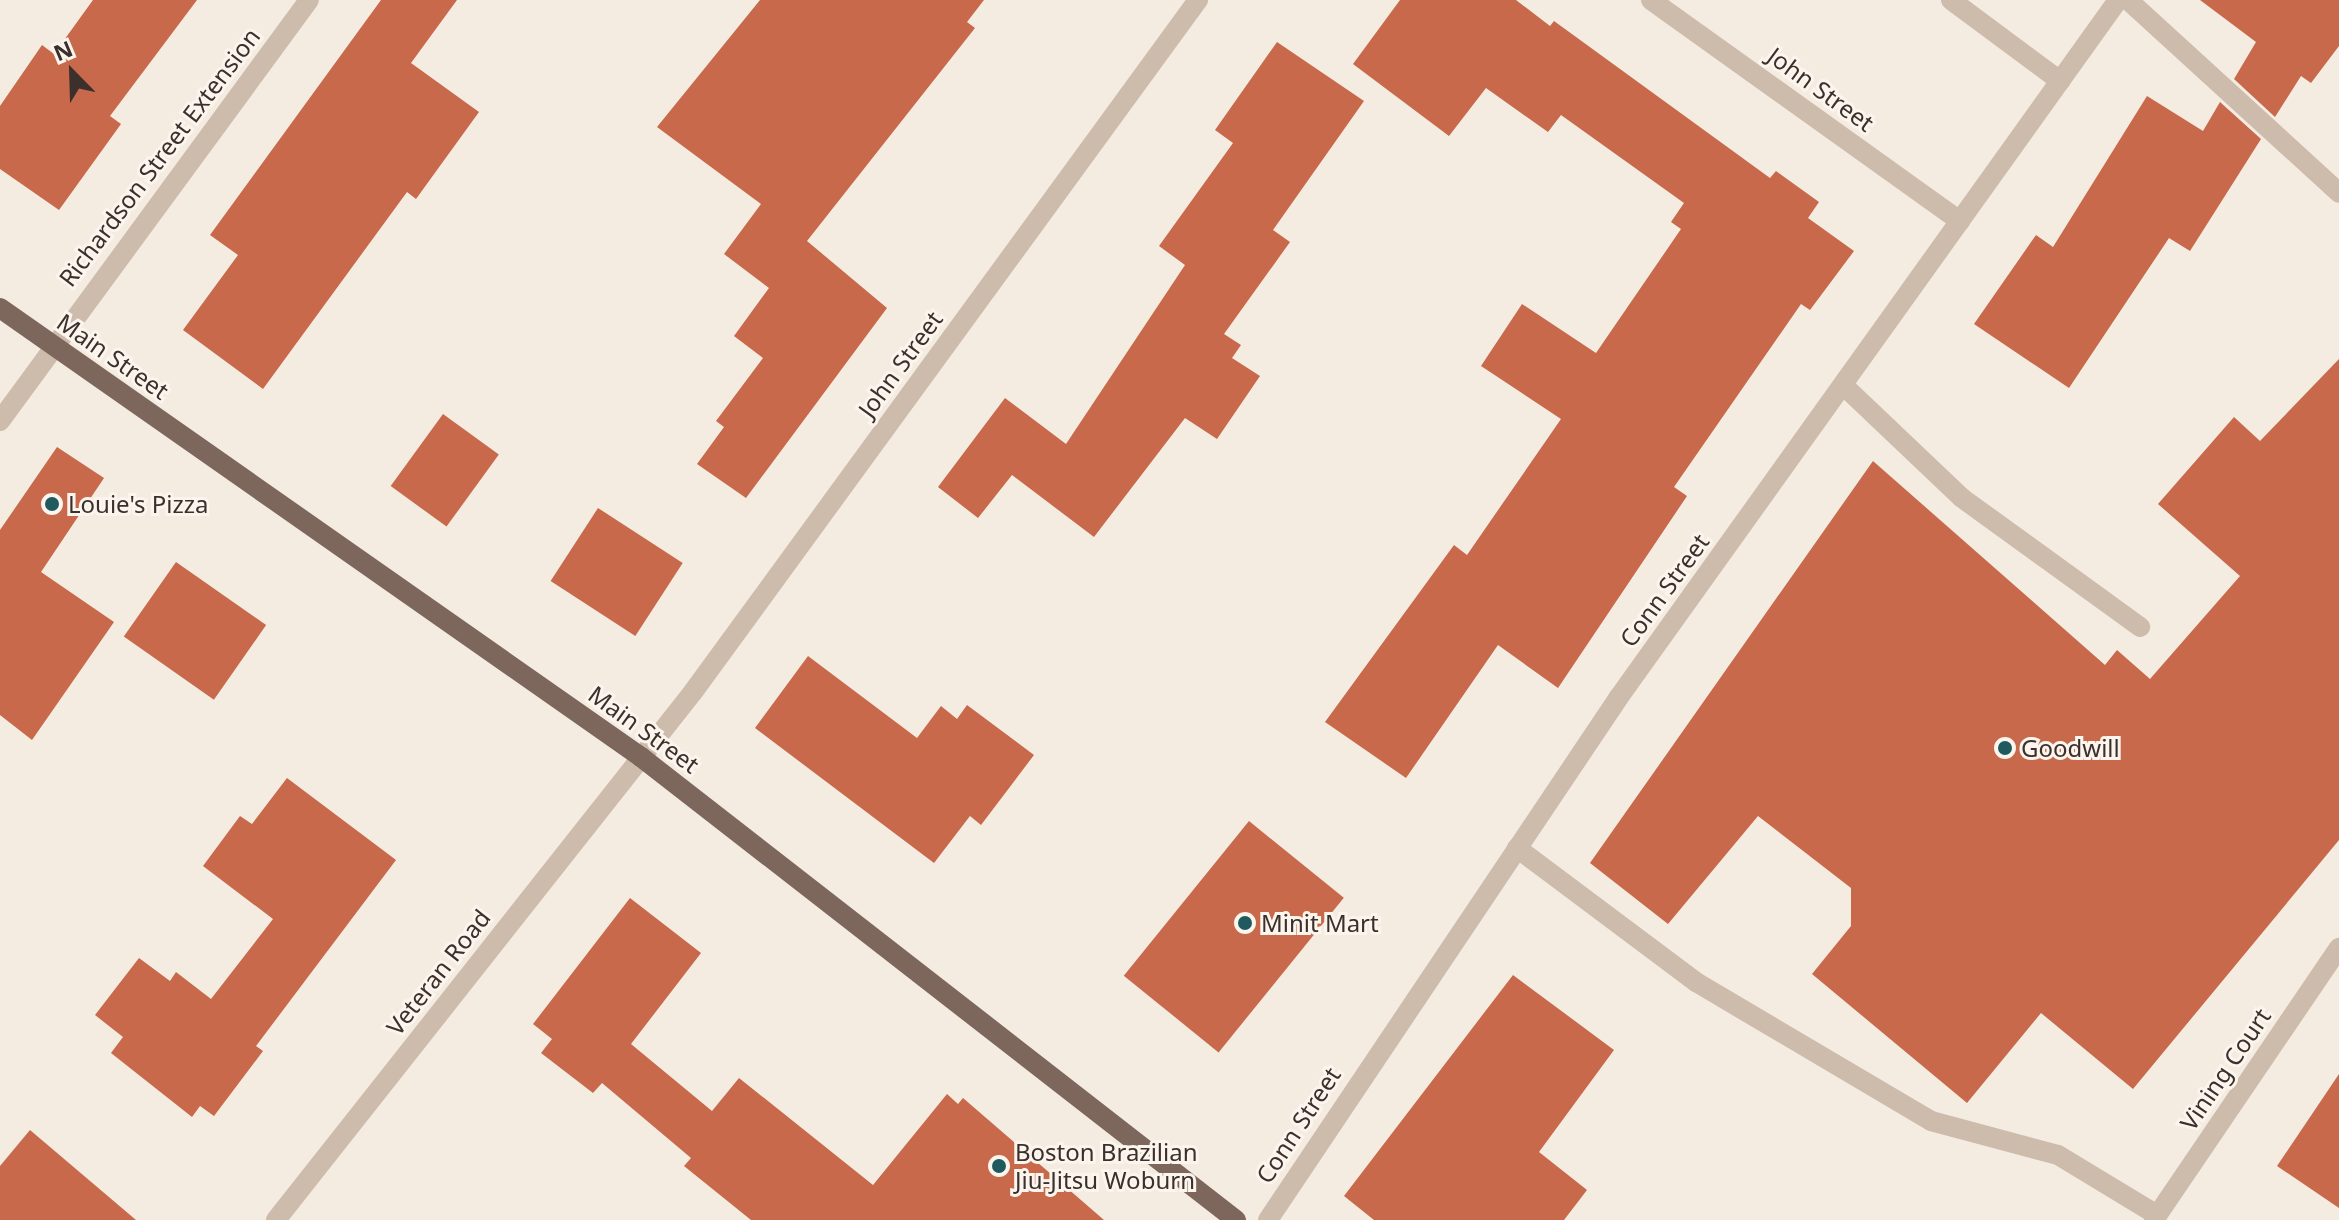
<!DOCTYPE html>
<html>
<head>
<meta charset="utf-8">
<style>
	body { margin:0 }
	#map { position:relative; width:2339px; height:1220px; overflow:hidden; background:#f4ebe1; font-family:"Noto Sans",sans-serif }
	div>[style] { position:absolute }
	.building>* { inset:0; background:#c8694b; transform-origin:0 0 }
	.lane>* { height:20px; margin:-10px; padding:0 10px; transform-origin:10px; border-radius:10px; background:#cdbbac }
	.street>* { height:20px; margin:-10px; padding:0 10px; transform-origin:10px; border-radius:10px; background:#cdbbac }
	.primary>* { height:20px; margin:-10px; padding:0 10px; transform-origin:10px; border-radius:10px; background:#7d675c }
	.dots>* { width:22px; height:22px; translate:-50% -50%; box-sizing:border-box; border:4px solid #fbf5ee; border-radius:50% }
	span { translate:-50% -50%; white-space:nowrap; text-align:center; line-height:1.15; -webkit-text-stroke:6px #fbf5ee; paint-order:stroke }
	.street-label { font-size:24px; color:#3b302b }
	.poi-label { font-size:24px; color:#3b302b }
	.left { translate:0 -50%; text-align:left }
	.north { position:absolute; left:32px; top:32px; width:80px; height:80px; -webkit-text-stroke:6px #fbf5ee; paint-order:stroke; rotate:337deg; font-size:22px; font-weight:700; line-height:32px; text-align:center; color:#3b302b }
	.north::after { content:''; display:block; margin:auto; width:28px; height:36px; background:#3b302b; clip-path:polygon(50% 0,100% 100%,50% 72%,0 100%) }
</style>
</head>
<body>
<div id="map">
	<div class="building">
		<i style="clip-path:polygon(93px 0,197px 0,110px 116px,121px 124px,59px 210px,0 169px,0 106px,42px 45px,54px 54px)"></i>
		<i style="clip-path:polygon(381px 0,457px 0,411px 63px,479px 112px,416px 199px,407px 192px,263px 389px,183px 330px,238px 255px,210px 235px)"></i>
		<i style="clip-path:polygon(760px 0,984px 0,967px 22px,975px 28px,807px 241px,887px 308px,746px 498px,697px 464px,724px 427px,716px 421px,763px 358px,734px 336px,769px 288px,724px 254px,761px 204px,657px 127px)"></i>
		<i style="clip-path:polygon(1400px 0,1516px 0,1550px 26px,1554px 21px,1770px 178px,1776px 171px,1819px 202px,1808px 218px,1854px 251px,1810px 310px,1801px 304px,1674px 487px,1687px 496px,1558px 688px,1498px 645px,1406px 778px,1325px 722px,1454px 545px,1467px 555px,1561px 419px,1481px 366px,1522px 304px,1596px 353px,1681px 229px,1671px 222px,1684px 203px,1561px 115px,1548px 132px,1486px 88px,1449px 136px,1353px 64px)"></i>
		<i style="clip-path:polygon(2200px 0,2339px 0,2339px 46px,2311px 83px,2301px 76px,2275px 117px,2234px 79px,2256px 42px)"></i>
		<i style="clip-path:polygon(1277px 42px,1364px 101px,1273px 230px,1290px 242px,1224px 334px,1241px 345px,1232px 358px,1260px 376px,1217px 439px,1185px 418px,1094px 537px,1012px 475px,978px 518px,938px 487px,1005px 398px,1066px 444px,1185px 265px,1159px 246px,1233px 143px,1215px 130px)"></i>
		<i style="clip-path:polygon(2147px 96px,2203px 131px,2220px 102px,2261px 139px,2190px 251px,2169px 238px,2069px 388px,1974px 324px,2036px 235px,2053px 247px)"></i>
		<i style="clip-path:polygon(2339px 359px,2339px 840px,2133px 1089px,2041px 1013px,1967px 1103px,1812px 974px,1851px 926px,1851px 888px,1758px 816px,1668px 924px,1590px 863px,1873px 461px,2105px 665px,2117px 650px,2150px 679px,2240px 576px,2158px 504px,2234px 417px,2260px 441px)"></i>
		<i style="left:443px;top:414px;width:69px;height:89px;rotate:36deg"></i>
		<i style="clip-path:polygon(57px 447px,104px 478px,41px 572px,114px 622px,32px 740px,0 715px,0 530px)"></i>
		<i style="left:598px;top:508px;width:101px;height:87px;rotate:33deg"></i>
		<i style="left:176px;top:562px;width:110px;height:91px;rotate:35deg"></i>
		<i style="clip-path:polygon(808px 656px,917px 738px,941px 706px,957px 719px,967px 705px,1034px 755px,981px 825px,970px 816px,934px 863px,755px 728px)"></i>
		<i style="clip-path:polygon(287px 778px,396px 860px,256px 1046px,263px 1051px,214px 1116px,200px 1106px,192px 1117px,111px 1053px,123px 1037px,95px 1015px,139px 958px,170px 981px,176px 972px,211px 999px,273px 919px,203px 866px,240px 816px,252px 824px)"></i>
		<i style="left:1249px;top:821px;width:122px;height:199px;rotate:39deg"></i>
		<i style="clip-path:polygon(630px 898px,701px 953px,631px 1044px,712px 1111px,739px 1078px,873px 1185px,947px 1094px,958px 1104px,963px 1098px,1104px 1220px,751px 1220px,684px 1166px,691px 1158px,602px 1083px,593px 1093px,541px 1053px,552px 1039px,533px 1024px)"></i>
		<i style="clip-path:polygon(1513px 975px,1614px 1050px,1539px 1152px,1587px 1190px,1564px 1220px,1374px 1220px,1344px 1196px)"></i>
		<i style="clip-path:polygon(2339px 1074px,2339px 1208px,2277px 1166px)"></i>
		<i style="clip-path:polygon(30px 1130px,136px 1220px,0 1220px,0 1166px)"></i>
	</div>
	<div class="lane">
		<i style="left:1951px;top:0;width:136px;rotate:36.6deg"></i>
		<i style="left:1843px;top:385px;width:164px;rotate:43.5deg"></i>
		<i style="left:1962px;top:498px;width:220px;rotate:35.9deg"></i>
		<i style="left:1517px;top:848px;width:224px;rotate:36.8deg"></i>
		<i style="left:1696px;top:982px;width:273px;rotate:30.6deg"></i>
		<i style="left:1931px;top:1121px;width:131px;rotate:15deg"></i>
		<i style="left:2058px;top:1155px;width:116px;rotate:31.2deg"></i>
	</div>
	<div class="street">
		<i style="left:1651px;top:0;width:380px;rotate:35.6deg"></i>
		<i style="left:2128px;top:0;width:286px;rotate:42.4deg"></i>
		<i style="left:0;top:421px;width:522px;rotate:-53.72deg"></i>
		<i style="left:276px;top:1220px;width:673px;rotate:-51.7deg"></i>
		<i style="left:693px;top:692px;width:857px;rotate:-53.88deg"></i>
		<i style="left:1268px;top:1220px;width:630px;rotate:-56.13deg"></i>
		<i style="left:1619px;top:697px;width:857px;rotate:-54.4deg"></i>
		<i style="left:2154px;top:1220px;width:329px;rotate:-55.8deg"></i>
	</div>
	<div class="primary">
		<i style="left:0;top:308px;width:783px;rotate:35.01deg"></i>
		<i style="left:641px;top:757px;width:754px;rotate:37.89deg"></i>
	</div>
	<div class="dots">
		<i style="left:52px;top:504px;background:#1f5a5e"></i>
		<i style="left:2005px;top:748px;background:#1f5a5e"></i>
		<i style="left:1245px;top:923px;background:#1f5a5e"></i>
		<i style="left:999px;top:1166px;background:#1f5a5e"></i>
	</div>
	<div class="street-label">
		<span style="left:1821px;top:89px;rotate:36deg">John Street</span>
		<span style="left:159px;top:157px;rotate:-53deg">Richardson Street Extension</span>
		<span style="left:113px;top:356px;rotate:35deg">Main Street</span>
		<span style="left:900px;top:364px;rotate:-54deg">John Street</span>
		<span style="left:1664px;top:590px;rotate:-54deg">Conn Street</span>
		<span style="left:644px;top:729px;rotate:36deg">Main Street</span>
		<span style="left:438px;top:972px;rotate:-52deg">Veteran Road</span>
		<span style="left:2225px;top:1069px;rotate:-56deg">Vining Court</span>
		<span style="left:1298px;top:1125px;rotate:-57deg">Conn Street</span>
	</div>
	<div class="poi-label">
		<span class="left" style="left:68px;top:504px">Louie's Pizza</span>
		<span class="left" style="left:2021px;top:748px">Goodwill</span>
		<span class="left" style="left:1261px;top:923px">Minit Mart</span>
		<span class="left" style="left:1015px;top:1166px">Boston Brazilian<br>Jiu-Jitsu Woburn</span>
	</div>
	<div class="north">N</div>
</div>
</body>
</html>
